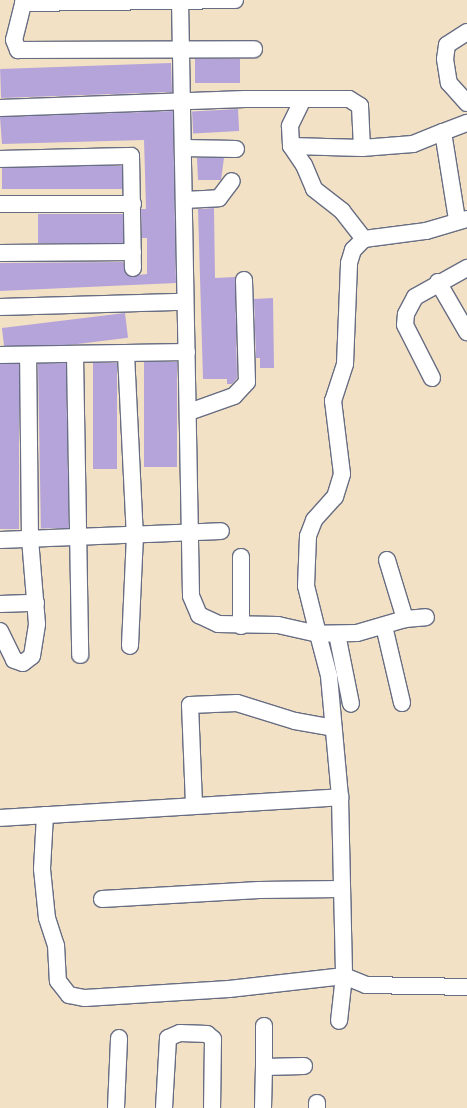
<!DOCTYPE html>
<html>
<head>
<meta charset="utf-8">
<style>
	body { margin:0 }
	#map { position:relative; width:467px; height:1108px; overflow:hidden; background:#f3e1c5; font-family:Dekko,sans-serif }
	div>[style] { position:absolute }
	.building>* { inset:0; background:#b5a4da; transform-origin:0 0 }
	.roads { filter:drop-shadow(1px 0 #676d82) drop-shadow(-1px 0 #676d82) drop-shadow(0 1px #676d82) drop-shadow(0 -1px #676d82) }
	.minor>* { height:16px; margin:-8px; padding:0 8px; transform-origin:8px; border-radius:8px; background:#fff }
	span { translate:-50% -50%; white-space:nowrap; text-align:center; line-height:1.15; -webkit-text-stroke:3px #fff; paint-order:stroke }
</style>
</head>
<body>
<div id="map">
	<div class="building">
		<i style="left:195px;top:59px;width:45px;height:24px"></i>
		<i style="left:171px;top:63px;width:29px;height:171px;rotate:88deg"></i>
		<i style="left:238px;top:109px;width:22px;height:46px;rotate:87deg"></i>
		<i style="clip-path:polygon(173px 111px,176px 283px,0 291px,0 263px,123px 262px,129px 276px,147px 274px,147px 238px,142px 238px,141px 209px,146px 209px,144px 140px,2px 144px,0 117px)"></i>
		<i style="clip-path:polygon(197px 158px,224px 158px,221px 180px,198px 180px)"></i>
		<i style="left:122px;top:166px;width:23px;height:120px;rotate:90deg"></i>
		<i style="clip-path:polygon(214px 208px,215px 278px,235px 277px,237px 378px,232px 384px,227px 384px,227px 379px,203px 379px,198px 209px)"></i>
		<i style="left:38px;top:214px;width:85px;height:29px"></i>
		<i style="clip-path:polygon(273px 298px,274px 368px,260px 368px,260px 358px,256px 358px,254px 299px)"></i>
		<i style="left:125px;top:313px;width:25px;height:124px;rotate:83deg"></i>
		<i style="left:144px;top:362px;width:33px;height:105px"></i>
		<i style="left:66px;top:363px;width:165px;height:28px;rotate:89deg"></i>
		<i style="left:93px;top:363px;width:24px;height:106px"></i>
		<i style="left:0;top:364px;width:19px;height:165px"></i>
	</div>
	<div class="roads">
		<div class="minor">
			<i style="left:24px;top:0;width:41px;rotate:104deg"></i>
			<i style="left:14px;top:40px;width:11px;rotate:68deg"></i>
			<i style="left:18px;top:50px;width:236px;rotate:-0.2deg"></i>
			<i style="left:180px;top:0;width:596px;rotate:88.94deg"></i>
			<i style="left:191px;top:596px;width:21px;rotate:67deg"></i>
			<i style="left:199px;top:615px;width:21px;rotate:25deg"></i>
			<i style="left:218px;top:624px;width:60px;rotate:1deg"></i>
			<i style="left:278px;top:625px;width:41px;rotate:12.7deg"></i>
			<i style="left:318px;top:634px;width:43px;rotate:75.3deg"></i>
			<i style="left:329px;top:676px;width:121px;rotate:84.8deg"></i>
			<i style="left:23px;top:3px;width:212px;rotate:-0.8deg"></i>
			<i style="left:467px;top:32px;width:24px;rotate:147deg"></i>
			<i style="left:447px;top:45px;width:14px;rotate:98deg"></i>
			<i style="left:445px;top:59px;width:24px;rotate:81deg"></i>
			<i style="left:449px;top:83px;width:27px;rotate:48deg"></i>
			<i style="left:303px;top:99px;width:30px;rotate:116deg"></i>
			<i style="left:290px;top:126px;width:20px;rotate:87deg"></i>
			<i style="left:291px;top:146px;width:23px;rotate:56deg"></i>
			<i style="left:304px;top:165px;width:26px;rotate:67deg"></i>
			<i style="left:314px;top:189px;width:36px;rotate:38deg"></i>
			<i style="left:342px;top:211px;width:36px;rotate:52deg"></i>
			<i style="left:0;top:108px;width:245px;rotate:-2.1deg"></i>
			<i style="left:245px;top:99px;width:104px"></i>
			<i style="left:349px;top:99px;width:13px;rotate:32deg"></i>
			<i style="left:360px;top:106px;width:42px;rotate:87.3deg"></i>
			<i style="left:443px;top:132px;width:26px;rotate:-21deg"></i>
			<i style="left:291px;top:146px;width:71px;rotate:1.6deg"></i>
			<i style="left:362px;top:148px;width:51px;rotate:-4.5deg"></i>
			<i style="left:413px;top:144px;width:32px;rotate:-22deg"></i>
			<i style="left:443px;top:132px;width:88px;rotate:80.9deg"></i>
			<i style="left:183px;top:148px;width:53px;rotate:1.1deg"></i>
			<i style="left:0;top:159px;width:131px;rotate:-1.3deg"></i>
			<i style="left:131px;top:156px;width:112px;rotate:89deg"></i>
			<i style="left:184px;top:200px;width:35px;rotate:-3deg"></i>
			<i style="left:219px;top:198px;width:21px;rotate:-53deg"></i>
			<i style="left:0;top:204px;width:133px"></i>
			<i style="left:0;top:253px;width:133px;rotate:-0.4deg"></i>
			<i style="left:438px;top:282px;width:58px;rotate:59.9deg"></i>
			<i style="left:0;top:307px;width:184px;rotate:-1.6deg"></i>
			<i style="left:126px;top:354px;width:181px;rotate:87.2deg"></i>
			<i style="left:135px;top:535px;width:111px;rotate:92.6deg"></i>
			<i style="left:0;top:355px;width:187px;rotate:-0.9deg"></i>
			<i style="left:75px;top:356px;width:299px;rotate:89deg"></i>
			<i style="left:432px;top:378px;width:59px;rotate:-117deg"></i>
			<i style="left:405px;top:325px;width:11px;rotate:-85deg"></i>
			<i style="left:406px;top:314px;width:19px;rotate:-62deg"></i>
			<i style="left:415px;top:297px;width:60px;rotate:-29.1deg"></i>
			<i style="left:189px;top:412px;width:48px;rotate:-19.6deg"></i>
			<i style="left:234px;top:396px;width:19px;rotate:-47deg"></i>
			<i style="left:247px;top:382px;width:102px;rotate:-91.7deg"></i>
			<i style="left:0;top:540px;width:221px;rotate:-2.3deg"></i>
			<i style="left:241px;top:557px;width:69px;rotate:90deg"></i>
			<i style="left:387px;top:560px;width:62px;rotate:73deg"></i>
			<i style="left:405px;top:619px;width:50px;rotate:163.7deg"></i>
			<i style="left:357px;top:633px;width:39px;rotate:179deg"></i>
			<i style="left:318px;top:634px;width:49px;rotate:-104deg"></i>
			<i style="left:306px;top:586px;width:50px;rotate:-87.7deg"></i>
			<i style="left:308px;top:536px;width:17px;rotate:-69deg"></i>
			<i style="left:314px;top:520px;width:31px;rotate:-48deg"></i>
			<i style="left:335px;top:497px;width:24px;rotate:-73deg"></i>
			<i style="left:342px;top:474px;width:74px;rotate:-97deg"></i>
			<i style="left:333px;top:401px;width:39px;rotate:-72deg"></i>
			<i style="left:345px;top:364px;width:101px;rotate:-87.7deg"></i>
			<i style="left:349px;top:263px;width:14px;rotate:-73deg"></i>
			<i style="left:353px;top:250px;width:16px;rotate:-45deg"></i>
			<i style="left:364px;top:239px;width:63px;rotate:-7.4deg"></i>
			<i style="left:426px;top:231px;width:43px;rotate:-16.3deg"></i>
			<i style="left:0;top:604px;width:36px;rotate:-2deg"></i>
			<i style="left:405px;top:619px;width:21px;rotate:-5deg"></i>
			<i style="left:384px;top:626px;width:79px;rotate:76.8deg"></i>
			<i style="left:0;top:631px;width:32px;rotate:64deg"></i>
			<i style="left:14px;top:660px;width:9px;rotate:18deg"></i>
			<i style="left:23px;top:663px;width:11px;rotate:-38deg"></i>
			<i style="left:32px;top:656px;width:32px;rotate:-81deg"></i>
			<i style="left:37px;top:624px;width:85px;rotate:-94.7deg"></i>
			<i style="left:30px;top:539px;width:183px;rotate:-90.6deg"></i>
			<i style="left:337px;top:634px;width:71px;rotate:78.7deg"></i>
			<i style="left:194px;top:804px;width:99px;rotate:-92.3deg"></i>
			<i style="left:190px;top:705px;width:47px;rotate:-2.4deg"></i>
			<i style="left:237px;top:703px;width:61px;rotate:17.2deg"></i>
			<i style="left:295px;top:721px;width:39px;rotate:10deg"></i>
			<i style="left:45px;top:815px;width:54px;rotate:93.2deg"></i>
			<i style="left:42px;top:869px;width:49px;rotate:84.2deg"></i>
			<i style="left:47px;top:918px;width:28px;rotate:72deg"></i>
			<i style="left:56px;top:945px;width:36px;rotate:87deg"></i>
			<i style="left:58px;top:981px;width:18px;rotate:52deg"></i>
			<i style="left:69px;top:995px;width:16px;rotate:11deg"></i>
			<i style="left:85px;top:998px;width:144px;rotate:-3.6deg"></i>
			<i style="left:229px;top:989px;width:116px;rotate:-6.4deg"></i>
			<i style="left:344px;top:976px;width:45px;rotate:96.3deg"></i>
			<i style="left:0;top:818px;width:341px;rotate:-3.5deg"></i>
			<i style="left:340px;top:797px;width:179px;rotate:88.7deg"></i>
			<i style="left:344px;top:976px;width:24px;rotate:22deg"></i>
			<i style="left:366px;top:985px;width:101px;rotate:1.1deg"></i>
			<i style="left:102px;top:899px;width:157px;rotate:-3.3deg"></i>
			<i style="left:259px;top:890px;width:81px;rotate:-0.7deg"></i>
			<i style="left:264px;top:1026px;width:41px;rotate:90deg"></i>
			<i style="left:116px;top:1108px;width:70px;rotate:-87.5deg"></i>
			<i style="left:164px;top:1108px;width:70px;rotate:-86.7deg"></i>
			<i style="left:168px;top:1038px;width:13px;rotate:-23deg"></i>
			<i style="left:180px;top:1033px;width:27px;rotate:2deg"></i>
			<i style="left:207px;top:1034px;width:8px;rotate:40deg"></i>
			<i style="left:213px;top:1039px;width:69px;rotate:90.8deg"></i>
			<i style="left:263px;top:1108px;width:41px;rotate:-88.6deg"></i>
			<i style="left:264px;top:1067px;width:40px;rotate:-1.4deg"></i>
			<i style="left:317px;top:1108px;width:5px;rotate:-90deg"></i>
		</div>
	</div>
</div>
</body>
</html>
